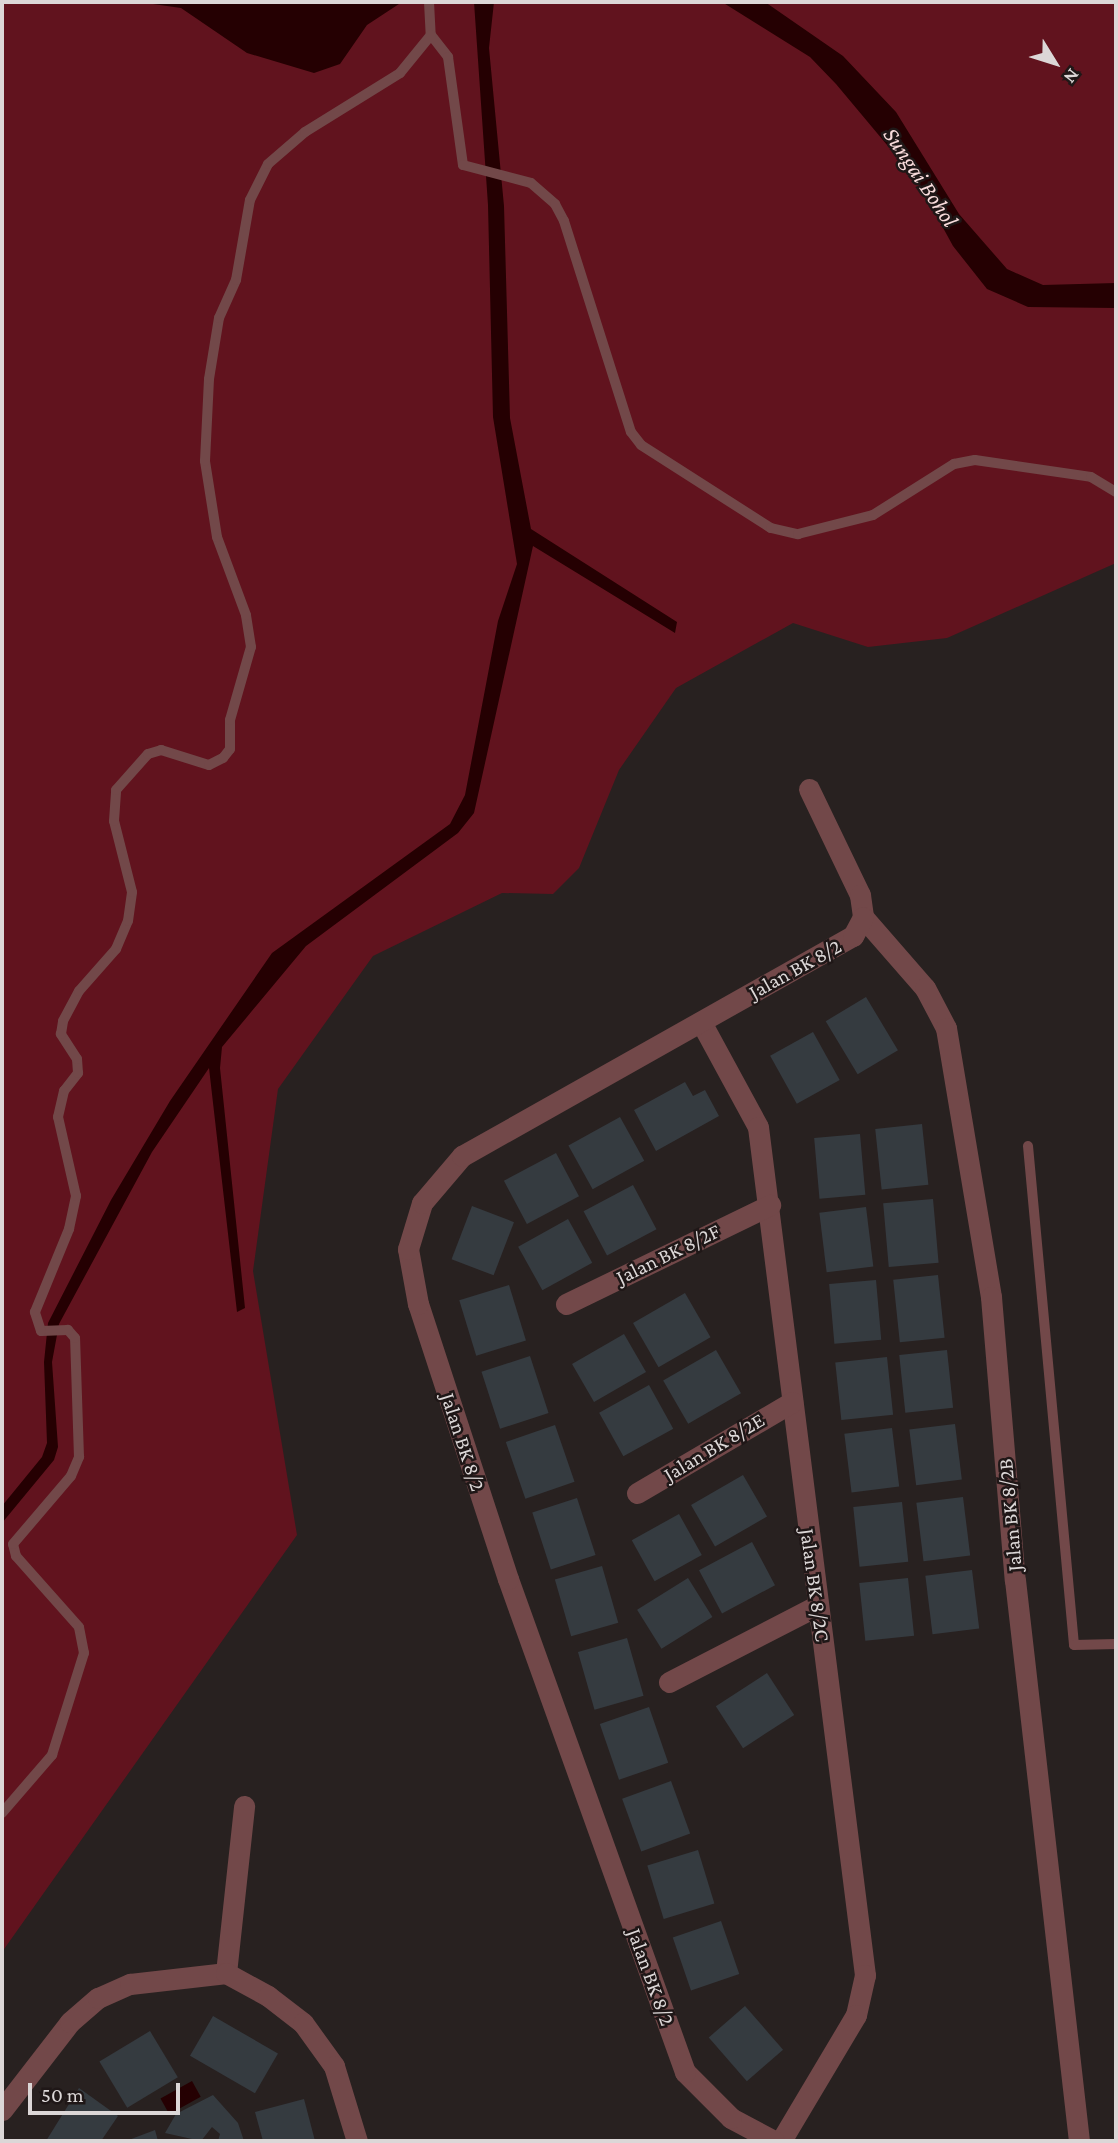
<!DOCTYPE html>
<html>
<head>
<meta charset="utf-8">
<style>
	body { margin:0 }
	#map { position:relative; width:1118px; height:2143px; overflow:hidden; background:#282120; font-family:"Crimson Pro",serif }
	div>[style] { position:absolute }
	.green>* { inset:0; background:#61131e }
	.water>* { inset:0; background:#250002; transform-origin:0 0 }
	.building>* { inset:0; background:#353b40; transform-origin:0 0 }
	.lane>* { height:10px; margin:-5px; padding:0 5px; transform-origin:5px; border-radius:5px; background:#724849 }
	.street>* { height:21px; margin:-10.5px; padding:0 10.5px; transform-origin:10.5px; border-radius:10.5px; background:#724849 }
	span { translate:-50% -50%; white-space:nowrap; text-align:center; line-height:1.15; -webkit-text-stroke:5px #1f1717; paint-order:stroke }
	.street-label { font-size:21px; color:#dcd7d7 }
	.water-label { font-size:23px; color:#f9dcdc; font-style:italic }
	.frame { position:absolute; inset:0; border:4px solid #dcd7d7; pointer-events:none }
	.north { position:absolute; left:1020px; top:28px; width:70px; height:70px; -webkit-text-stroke:5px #1f1717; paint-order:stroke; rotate:128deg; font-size:19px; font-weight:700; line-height:28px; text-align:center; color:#dcd7d7 }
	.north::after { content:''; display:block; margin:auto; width:24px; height:32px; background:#dcd7d7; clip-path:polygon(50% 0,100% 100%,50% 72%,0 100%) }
	.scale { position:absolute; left:28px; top:2083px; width:152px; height:32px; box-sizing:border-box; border:4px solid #dcd7d7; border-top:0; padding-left:9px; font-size:21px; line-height:24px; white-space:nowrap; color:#dcd7d7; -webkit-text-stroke:5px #1f1717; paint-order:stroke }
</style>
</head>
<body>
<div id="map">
	<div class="green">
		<i style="clip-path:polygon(2px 2px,1116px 2px,1116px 563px,947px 638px,868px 647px,793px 623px,676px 688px,619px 770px,579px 868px,553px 894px,502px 893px,373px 956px,278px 1089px,253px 1271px,297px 1535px,2px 1952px)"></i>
	</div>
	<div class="water">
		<i style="clip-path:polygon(139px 2px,402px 2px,367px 25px,340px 64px,314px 73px,247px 53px,181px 8px)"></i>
		<i style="clip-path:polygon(474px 2px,494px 2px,489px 48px,504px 206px,510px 418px,531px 529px,677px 622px,675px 633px,533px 546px,474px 813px,458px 833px,306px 946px,222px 1047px,220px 1068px,245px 1308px,237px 1312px,209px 1068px,152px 1152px,59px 1324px,52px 1362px,58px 1447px,54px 1460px,2px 1523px,2px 1506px,42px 1457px,47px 1443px,44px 1362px,48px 1323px,111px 1200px,170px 1101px,272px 953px,450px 824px,465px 795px,498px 621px,517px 564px,493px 417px,488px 205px)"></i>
		<i style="clip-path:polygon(722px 2px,765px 2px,843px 56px,896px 112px,959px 214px,1007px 269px,1043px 285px,1116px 283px,1116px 308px,1028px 307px,987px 289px,953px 246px,918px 182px,836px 84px,810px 57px)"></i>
		<i style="left:192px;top:2081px;width:18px;height:36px;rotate:61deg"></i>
	</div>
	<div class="building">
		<i style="left:866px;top:997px;width:62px;height:47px;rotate:59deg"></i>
		<i style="left:813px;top:1032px;width:55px;height:49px;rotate:61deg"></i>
		<i style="clip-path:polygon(685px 1082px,693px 1096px,705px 1090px,719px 1116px,656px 1151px,634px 1110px)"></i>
		<i style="left:620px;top:1117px;width:50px;height:59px;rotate:61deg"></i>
		<i style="left:922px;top:1124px;width:61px;height:47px;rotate:84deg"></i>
		<i style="left:860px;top:1134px;width:61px;height:46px;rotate:85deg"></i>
		<i style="left:556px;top:1153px;width:49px;height:59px;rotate:62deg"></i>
		<i style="left:633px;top:1185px;width:50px;height:56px;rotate:62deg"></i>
		<i style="left:933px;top:1199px;width:64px;height:50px;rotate:85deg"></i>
		<i style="left:472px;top:1206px;width:45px;height:57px;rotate:21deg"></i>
		<i style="left:866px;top:1207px;width:60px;height:47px;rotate:83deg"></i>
		<i style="left:568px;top:1219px;width:50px;height:57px;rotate:61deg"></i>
		<i style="left:938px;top:1275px;width:63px;height:45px;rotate:84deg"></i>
		<i style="left:876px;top:1280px;width:60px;height:47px;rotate:85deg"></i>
		<i style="left:509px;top:1285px;width:58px;height:52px;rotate:73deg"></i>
		<i style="left:685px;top:1293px;width:51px;height:60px;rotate:60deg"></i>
		<i style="left:624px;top:1334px;width:44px;height:60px;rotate:60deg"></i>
		<i style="left:716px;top:1350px;width:50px;height:61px;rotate:60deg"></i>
		<i style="left:947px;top:1350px;width:58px;height:48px;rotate:84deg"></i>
		<i style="left:530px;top:1356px;width:60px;height:51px;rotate:72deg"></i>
		<i style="left:887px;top:1357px;width:58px;height:52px;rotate:84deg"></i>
		<i style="left:649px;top:1385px;width:50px;height:57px;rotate:61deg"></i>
		<i style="left:955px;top:1424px;width:56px;height:46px;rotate:83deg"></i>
		<i style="left:555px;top:1425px;width:60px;height:52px;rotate:71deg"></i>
		<i style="left:892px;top:1428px;width:59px;height:48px;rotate:83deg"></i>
		<i style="left:743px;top:1475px;width:48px;height:60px;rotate:60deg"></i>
		<i style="left:963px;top:1497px;width:59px;height:47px;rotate:83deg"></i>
		<i style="left:577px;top:1498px;width:60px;height:47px;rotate:72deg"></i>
		<i style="left:902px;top:1502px;width:60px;height:49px;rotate:84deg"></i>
		<i style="left:679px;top:1514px;width:47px;height:54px;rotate:61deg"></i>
		<i style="left:752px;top:1542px;width:49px;height:60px;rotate:62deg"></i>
		<i style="left:602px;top:1566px;width:59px;height:49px;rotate:74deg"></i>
		<i style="left:972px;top:1570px;width:59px;height:47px;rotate:83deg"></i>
		<i style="left:688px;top:1578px;width:46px;height:60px;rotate:58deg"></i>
		<i style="left:908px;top:1578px;width:58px;height:49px;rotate:84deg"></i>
		<i style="left:627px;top:1638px;width:60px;height:51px;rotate:74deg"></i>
		<i style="left:767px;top:1673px;width:50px;height:61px;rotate:57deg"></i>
		<i style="left:649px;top:1707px;width:59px;height:52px;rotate:71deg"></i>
		<i style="left:671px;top:1781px;width:56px;height:52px;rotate:70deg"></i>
		<i style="left:698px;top:1850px;width:56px;height:53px;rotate:73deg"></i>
		<i style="left:721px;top:1921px;width:56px;height:51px;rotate:71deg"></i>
		<i style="left:745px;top:2006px;width:58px;height:48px;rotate:49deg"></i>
		<i style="left:213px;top:2016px;width:75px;height:46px;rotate:30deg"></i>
		<i style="left:150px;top:2031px;width:54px;height:59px;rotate:59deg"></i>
		<i style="clip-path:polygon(79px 2088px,118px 2116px,101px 2141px,46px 2141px)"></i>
		<i style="clip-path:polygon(213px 2095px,238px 2123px,244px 2141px,218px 2141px,220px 2134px,212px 2127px,201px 2141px,165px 2133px,176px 2114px)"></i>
		<i style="clip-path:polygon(304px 2099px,315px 2141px,263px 2141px,255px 2112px)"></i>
		<i style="clip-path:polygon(155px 2130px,158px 2141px,126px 2141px)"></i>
	</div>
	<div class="lane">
		<i style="left:429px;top:2px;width:33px;rotate:87deg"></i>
		<i style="left:431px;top:35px;width:28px;rotate:52deg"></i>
		<i style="left:448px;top:57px;width:109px;rotate:82.1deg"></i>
		<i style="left:463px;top:165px;width:70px;rotate:14.8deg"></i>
		<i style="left:531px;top:183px;width:32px;rotate:41deg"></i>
		<i style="left:555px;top:204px;width:19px;rotate:62deg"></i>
		<i style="left:564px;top:221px;width:221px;rotate:72.4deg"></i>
		<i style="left:631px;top:432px;width:16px;rotate:52deg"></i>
		<i style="left:641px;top:445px;width:154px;rotate:32.6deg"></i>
		<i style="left:771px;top:528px;width:28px;rotate:13deg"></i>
		<i style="left:798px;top:534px;width:77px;rotate:-14.2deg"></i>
		<i style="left:873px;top:515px;width:96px;rotate:-32.2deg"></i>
		<i style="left:954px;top:464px;width:21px;rotate:-11deg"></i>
		<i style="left:975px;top:460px;width:117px;rotate:8.3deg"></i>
		<i style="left:1091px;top:477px;width:29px;rotate:31deg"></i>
		<i style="left:1028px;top:1146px;width:501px;rotate:84.73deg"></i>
		<i style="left:1074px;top:1645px;width:42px;rotate:-1.4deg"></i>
		<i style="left:2px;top:1813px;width:77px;rotate:-49.2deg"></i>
		<i style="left:52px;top:1755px;width:107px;rotate:-72.6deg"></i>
		<i style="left:84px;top:1653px;width:26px;rotate:-101deg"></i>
		<i style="left:79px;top:1627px;width:95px;rotate:-131.6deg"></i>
		<i style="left:16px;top:1556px;width:12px;rotate:-104deg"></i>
		<i style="left:13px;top:1544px;width:89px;rotate:-49.5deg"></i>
		<i style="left:71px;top:1476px;width:21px;rotate:-67deg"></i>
		<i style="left:79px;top:1457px;width:119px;rotate:-91.9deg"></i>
		<i style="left:75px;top:1338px;width:11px;rotate:-131deg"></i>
		<i style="left:68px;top:1330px;width:27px;rotate:178deg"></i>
		<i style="left:41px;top:1331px;width:20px;rotate:-108deg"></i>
		<i style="left:35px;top:1312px;width:90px;rotate:-67.7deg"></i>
		<i style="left:69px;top:1229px;width:34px;rotate:-78deg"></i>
		<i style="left:76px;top:1196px;width:81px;rotate:-102.8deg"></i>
		<i style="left:58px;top:1117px;width:27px;rotate:-77deg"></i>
		<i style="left:64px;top:1091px;width:23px;rotate:-52deg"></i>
		<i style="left:78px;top:1073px;width:14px;rotate:-94deg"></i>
		<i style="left:77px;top:1059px;width:30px;rotate:-123deg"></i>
		<i style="left:61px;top:1034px;width:13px;rotate:-81deg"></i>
		<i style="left:63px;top:1021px;width:34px;rotate:-62deg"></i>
		<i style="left:79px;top:991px;width:56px;rotate:-48.6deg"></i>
		<i style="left:116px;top:949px;width:30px;rotate:-67deg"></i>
		<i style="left:128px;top:921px;width:29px;rotate:-82deg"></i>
		<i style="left:132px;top:892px;width:73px;rotate:-104.2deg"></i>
		<i style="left:114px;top:821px;width:31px;rotate:-86deg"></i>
		<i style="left:116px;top:790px;width:48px;rotate:-48.4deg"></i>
		<i style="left:148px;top:754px;width:14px;rotate:-17deg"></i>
		<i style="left:161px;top:750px;width:50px;rotate:17.4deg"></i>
		<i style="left:209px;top:765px;width:16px;rotate:-27deg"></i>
		<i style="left:223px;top:758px;width:11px;rotate:-52deg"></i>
		<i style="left:230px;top:749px;width:29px;rotate:-90deg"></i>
		<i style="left:230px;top:720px;width:76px;rotate:-74deg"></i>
		<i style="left:251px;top:647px;width:32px;rotate:-99deg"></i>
		<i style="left:246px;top:615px;width:83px;rotate:-110.4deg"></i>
		<i style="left:217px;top:537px;width:77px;rotate:-99deg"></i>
		<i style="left:205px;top:461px;width:82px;rotate:-87.2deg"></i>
		<i style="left:209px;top:379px;width:62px;rotate:-80.7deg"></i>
		<i style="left:219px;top:318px;width:42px;rotate:-65.9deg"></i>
		<i style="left:236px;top:280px;width:81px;rotate:-80.1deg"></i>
		<i style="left:250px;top:200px;width:40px;rotate:-63.4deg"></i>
		<i style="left:268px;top:164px;width:49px;rotate:-40.9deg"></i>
		<i style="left:305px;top:132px;width:112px;rotate:-31.8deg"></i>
		<i style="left:400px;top:73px;width:49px;rotate:-50.8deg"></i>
	</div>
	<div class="street">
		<i style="left:809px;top:789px;width:118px;rotate:64.3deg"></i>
		<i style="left:860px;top:895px;width:22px;rotate:82deg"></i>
		<i style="left:863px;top:917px;width:94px;rotate:48.9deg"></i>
		<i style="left:925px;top:988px;width:45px;rotate:62.3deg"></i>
		<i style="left:946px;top:1028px;width:273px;rotate:80.5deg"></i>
		<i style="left:991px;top:1297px;width:284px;rotate:85.2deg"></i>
		<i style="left:1015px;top:1580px;width:565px;rotate:83.49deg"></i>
		<i style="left:701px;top:1022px;width:119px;rotate:61.5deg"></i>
		<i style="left:758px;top:1127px;width:855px;rotate:82.81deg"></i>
		<i style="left:865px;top:1975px;width:41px;rotate:102.7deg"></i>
		<i style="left:856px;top:2015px;width:147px;rotate:120.8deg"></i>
		<i style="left:566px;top:1304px;width:227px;rotate:-25.9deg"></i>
		<i style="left:637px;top:1493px;width:180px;rotate:-30.4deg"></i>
		<i style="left:669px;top:1682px;width:165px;rotate:-27.3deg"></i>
		<i style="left:226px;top:1973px;width:168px;rotate:-83.8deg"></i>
		<i style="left:2px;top:2110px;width:111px;rotate:-52.3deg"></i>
		<i style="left:70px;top:2022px;width:37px;rotate:-41deg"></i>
		<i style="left:98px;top:1998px;width:35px;rotate:-24deg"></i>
		<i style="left:130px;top:1984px;width:97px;rotate:-6.5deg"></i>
		<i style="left:226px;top:1973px;width:48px;rotate:28.7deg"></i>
		<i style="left:268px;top:1996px;width:44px;rotate:37.6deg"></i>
		<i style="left:303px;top:2023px;width:53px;rotate:54.2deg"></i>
		<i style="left:334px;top:2066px;width:78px;rotate:73deg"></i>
		<i style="left:774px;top:2141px;width:49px;rotate:-151.9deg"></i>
		<i style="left:731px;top:2118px;width:65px;rotate:-135deg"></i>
		<i style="left:685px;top:2072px;width:524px;rotate:-109.75deg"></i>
		<i style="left:508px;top:1579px;width:289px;rotate:-108.1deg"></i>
		<i style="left:418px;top:1304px;width:56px;rotate:-100.3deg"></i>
		<i style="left:408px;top:1249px;width:48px;rotate:-73.1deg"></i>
		<i style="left:422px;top:1203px;width:62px;rotate:-49.6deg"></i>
		<i style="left:462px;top:1156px;width:449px;rotate:-29.4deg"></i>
		<i style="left:853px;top:936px;width:21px;rotate:-62deg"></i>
	</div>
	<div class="street-label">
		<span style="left:795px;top:969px;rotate:-29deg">Jalan BK 8/2</span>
		<span style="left:668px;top:1254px;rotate:-26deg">Jalan BK 8/2F</span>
		<span style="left:463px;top:1442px;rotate:72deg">Jalan BK 8/2</span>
		<span style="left:714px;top:1447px;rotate:-31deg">Jalan BK 8/2E</span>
		<span style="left:1010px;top:1515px;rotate:-95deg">Jalan BK 8/2B</span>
		<span style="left:815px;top:1585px;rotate:82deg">Jalan BK 8/2C</span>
		<span style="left:651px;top:1977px;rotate:70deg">Jalan BK 8/2</span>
	</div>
	<div class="water-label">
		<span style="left:921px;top:177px;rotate:56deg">Sungai Bohol</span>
	</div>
	<div class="frame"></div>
	<div class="north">N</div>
	<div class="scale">50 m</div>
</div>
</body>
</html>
